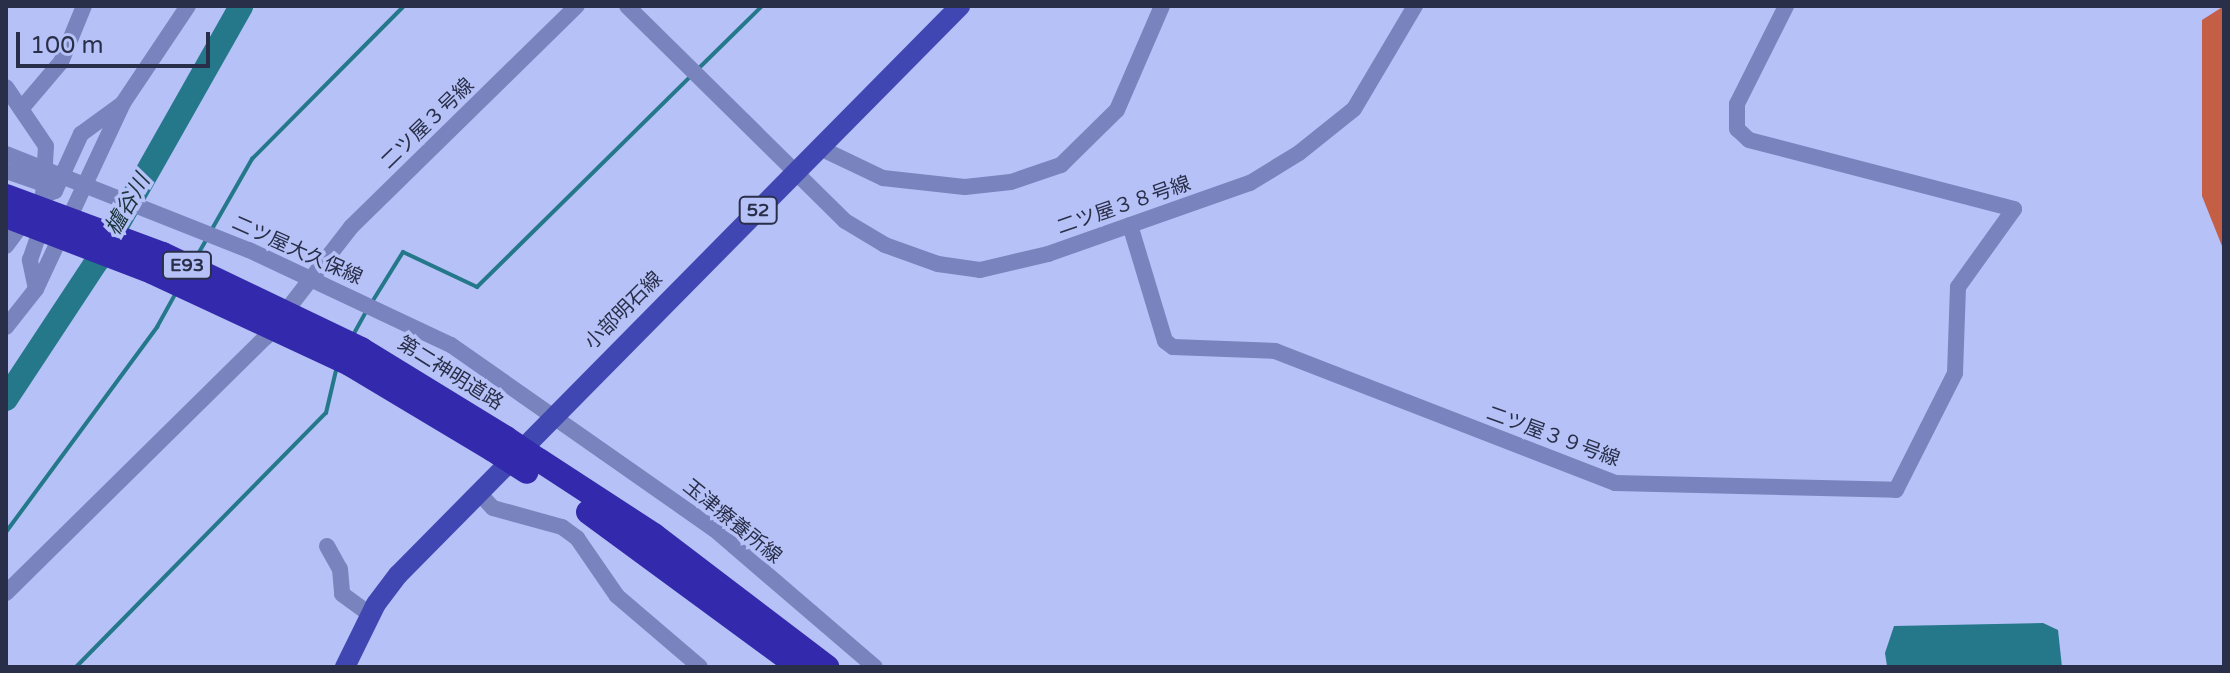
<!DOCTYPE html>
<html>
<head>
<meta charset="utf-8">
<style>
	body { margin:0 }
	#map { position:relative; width:2230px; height:673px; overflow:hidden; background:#b5c1f7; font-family:"Varela Round","Noto Sans JP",sans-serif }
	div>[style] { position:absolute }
	.forest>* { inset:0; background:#c45e44 }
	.water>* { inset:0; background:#24788a }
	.stream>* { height:4px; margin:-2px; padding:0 2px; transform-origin:2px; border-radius:2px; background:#24788a }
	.river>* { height:24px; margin:-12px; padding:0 12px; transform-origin:12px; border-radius:12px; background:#24788a }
	.minor>* { height:16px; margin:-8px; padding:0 8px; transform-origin:8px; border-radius:8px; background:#7984be }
	.major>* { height:20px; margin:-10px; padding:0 10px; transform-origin:10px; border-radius:10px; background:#4147b2 }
	.highway>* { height:24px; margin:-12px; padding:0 12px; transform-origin:12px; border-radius:12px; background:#3229ac }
	.minor-bridge>* { height:16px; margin:-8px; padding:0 8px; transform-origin:8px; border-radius:8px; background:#7984be }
	.highway-bridge>* { height:24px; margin:-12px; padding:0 12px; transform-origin:12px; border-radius:12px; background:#3229ac }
	span { translate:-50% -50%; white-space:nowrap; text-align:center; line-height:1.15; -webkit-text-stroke:7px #b5c1f7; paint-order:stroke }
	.shield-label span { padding:2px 6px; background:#b5c1f7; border:2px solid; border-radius:6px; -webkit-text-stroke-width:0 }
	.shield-label { font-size:18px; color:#2a2f49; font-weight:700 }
	.street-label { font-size:20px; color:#2a2f49 }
	.water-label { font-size:22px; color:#1b353b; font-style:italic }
	.frame { position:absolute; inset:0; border:8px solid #2a2f49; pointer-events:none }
	.scale { position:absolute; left:16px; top:32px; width:194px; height:36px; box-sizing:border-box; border:4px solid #2a2f49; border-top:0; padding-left:10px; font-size:24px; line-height:28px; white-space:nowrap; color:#2a2f49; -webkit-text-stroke:6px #b5c1f7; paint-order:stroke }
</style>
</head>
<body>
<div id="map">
	<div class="forest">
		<i style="clip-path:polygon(2224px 6px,2224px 251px,2202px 196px,2202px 20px)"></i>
	</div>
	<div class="water">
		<i style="clip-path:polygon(2043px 623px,2058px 630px,2062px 667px,1887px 666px,1885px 653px,1894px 626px)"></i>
	</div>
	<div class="stream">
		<i style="left:698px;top:69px;width:90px;rotate:-44.5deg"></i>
		<i style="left:212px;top:229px;width:81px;rotate:-60.3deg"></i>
		<i style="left:252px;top:159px;width:216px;rotate:-45.2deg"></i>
		<i style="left:194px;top:261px;width:28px;rotate:-60deg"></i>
		<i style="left:372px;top:302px;width:59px;rotate:-58.2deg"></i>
		<i style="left:403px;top:252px;width:82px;rotate:25.3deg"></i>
		<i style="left:477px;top:287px;width:302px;rotate:-44.6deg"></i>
		<i style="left:352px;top:337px;width:31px;rotate:-61deg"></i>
		<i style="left:6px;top:532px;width:255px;rotate:-53.6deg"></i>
		<i style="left:157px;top:327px;width:39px;rotate:-61deg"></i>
		<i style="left:76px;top:667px;width:356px;rotate:-45.5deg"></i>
		<i style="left:326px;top:413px;width:48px;rotate:-76.8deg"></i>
	</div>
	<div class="river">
		<i style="left:6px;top:399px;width:165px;rotate:-56.6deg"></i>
		<i style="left:97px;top:261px;width:293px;rotate:-60.5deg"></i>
	</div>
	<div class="minor">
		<i style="left:627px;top:6px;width:306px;rotate:44.6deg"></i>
		<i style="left:845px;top:221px;width:47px;rotate:31deg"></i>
		<i style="left:885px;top:245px;width:56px;rotate:19.7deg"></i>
		<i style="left:938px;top:264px;width:42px;rotate:8.1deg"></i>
		<i style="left:980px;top:270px;width:70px;rotate:-13.2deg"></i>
		<i style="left:1048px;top:254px;width:214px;rotate:-19.4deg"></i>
		<i style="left:1250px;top:183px;width:57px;rotate:-31.5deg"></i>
		<i style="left:1299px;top:153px;width:70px;rotate:-38.7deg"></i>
		<i style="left:1354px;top:109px;width:120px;rotate:-59.4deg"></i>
		<i style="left:6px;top:87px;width:71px;rotate:55.9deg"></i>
		<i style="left:46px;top:146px;width:50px;rotate:93.4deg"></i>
		<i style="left:43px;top:196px;width:62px;rotate:126.5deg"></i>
		<i style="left:21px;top:109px;width:62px;rotate:-49.6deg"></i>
		<i style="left:61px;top:62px;width:61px;rotate:-67.7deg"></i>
		<i style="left:820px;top:148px;width:70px;rotate:25.5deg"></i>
		<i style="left:883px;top:178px;width:82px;rotate:6.3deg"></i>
		<i style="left:965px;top:187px;width:46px;rotate:-6.2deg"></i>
		<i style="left:1011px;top:182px;width:53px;rotate:-18.8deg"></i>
		<i style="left:1061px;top:165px;width:78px;rotate:-44.5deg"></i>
		<i style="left:1117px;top:110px;width:113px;rotate:-66.6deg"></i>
		<i style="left:6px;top:171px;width:36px;rotate:19deg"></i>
		<i style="left:43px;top:196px;width:13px;rotate:-23deg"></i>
		<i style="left:55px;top:191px;width:63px;rotate:-65.5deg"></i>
		<i style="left:81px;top:134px;width:51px;rotate:-36.2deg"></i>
		<i style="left:1130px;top:225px;width:121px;rotate:73.2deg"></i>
		<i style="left:1165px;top:341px;width:10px;rotate:37deg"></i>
		<i style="left:1173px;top:347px;width:102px;rotate:2.2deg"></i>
		<i style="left:1275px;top:351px;width:365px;rotate:21.2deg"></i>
		<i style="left:1615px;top:483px;width:281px;rotate:1.4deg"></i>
		<i style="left:1896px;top:490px;width:131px;rotate:-63.2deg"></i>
		<i style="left:1955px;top:373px;width:86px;rotate:-88deg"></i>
		<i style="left:1958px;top:287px;width:96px;rotate:-54.3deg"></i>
		<i style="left:2014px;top:209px;width:274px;rotate:-165.4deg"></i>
		<i style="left:1749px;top:140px;width:16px;rotate:-137deg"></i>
		<i style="left:1737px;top:129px;width:25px;rotate:-90deg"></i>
		<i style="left:1737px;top:104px;width:110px;rotate:-63.4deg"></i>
		<i style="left:249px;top:250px;width:223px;rotate:25.2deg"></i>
		<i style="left:451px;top:345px;width:321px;rotate:35deg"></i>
		<i style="left:714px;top:529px;width:212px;rotate:40.6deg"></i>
		<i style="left:36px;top:289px;width:30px;rotate:-102deg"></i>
		<i style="left:30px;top:260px;width:39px;rotate:-71deg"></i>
		<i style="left:6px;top:327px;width:48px;rotate:-51.7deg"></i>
		<i style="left:36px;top:289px;width:205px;rotate:-64.9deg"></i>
		<i style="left:123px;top:103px;width:117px;rotate:-56.2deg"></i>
		<i style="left:478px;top:492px;width:22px;rotate:47deg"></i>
		<i style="left:493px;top:508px;width:72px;rotate:15.4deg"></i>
		<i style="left:562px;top:527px;width:19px;rotate:36deg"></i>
		<i style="left:577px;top:538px;width:70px;rotate:55.4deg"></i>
		<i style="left:617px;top:596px;width:109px;rotate:40.5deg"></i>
		<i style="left:327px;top:546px;width:26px;rotate:61deg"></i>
		<i style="left:340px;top:569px;width:25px;rotate:85deg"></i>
		<i style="left:342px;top:594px;width:36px;rotate:36deg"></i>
		<i style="left:6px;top:593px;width:365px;rotate:-44.6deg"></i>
		<i style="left:266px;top:337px;width:139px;rotate:-52.3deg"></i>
		<i style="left:351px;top:227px;width:316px;rotate:-44.4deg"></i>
	</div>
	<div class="major">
		<i style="left:345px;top:667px;width:70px;rotate:-63.8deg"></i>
		<i style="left:376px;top:604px;width:36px;rotate:-53deg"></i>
		<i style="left:398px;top:575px;width:800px;rotate:-45.35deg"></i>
	</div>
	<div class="highway">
		<i style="left:361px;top:349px;width:170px;rotate:31.5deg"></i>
		<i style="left:351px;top:365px;width:165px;rotate:30.9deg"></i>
		<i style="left:539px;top:460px;width:137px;rotate:33.1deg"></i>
		<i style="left:654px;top:535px;width:218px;rotate:37.3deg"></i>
		<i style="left:588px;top:512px;width:262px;rotate:36.3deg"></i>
	</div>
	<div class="minor-bridge">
		<i style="left:6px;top:154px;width:261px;rotate:21.6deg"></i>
	</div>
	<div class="highway-bridge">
		<i style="left:6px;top:196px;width:167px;rotate:20.3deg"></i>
		<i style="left:163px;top:254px;width:220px;rotate:25.6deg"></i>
		<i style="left:6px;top:216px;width:156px;rotate:21deg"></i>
		<i style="left:152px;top:272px;width:220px;rotate:25deg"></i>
		<i style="left:506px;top:438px;width:40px;rotate:34deg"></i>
		<i style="left:493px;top:450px;width:40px;rotate:32.9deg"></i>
	</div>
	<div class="shield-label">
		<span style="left:758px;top:210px">52</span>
		<span style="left:187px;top:265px">E93</span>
	</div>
	<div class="street-label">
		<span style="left:428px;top:124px;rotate:-44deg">二ツ屋３号線</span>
		<span style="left:1124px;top:206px;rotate:-19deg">二ツ屋３８号線</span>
		<span style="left:297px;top:251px;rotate:24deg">二ツ屋大久保線</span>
		<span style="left:624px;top:311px;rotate:-45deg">小部明石線</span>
		<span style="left:450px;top:374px;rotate:32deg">第二神明道路</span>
		<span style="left:1553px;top:437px;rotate:20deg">二ツ屋３９号線</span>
		<span style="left:732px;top:522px;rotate:39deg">玉津療養所線</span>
	</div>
	<div class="water-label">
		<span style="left:128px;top:205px;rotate:-60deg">櫨谷川</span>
	</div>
	<div class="frame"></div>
	<div class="scale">100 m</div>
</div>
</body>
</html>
